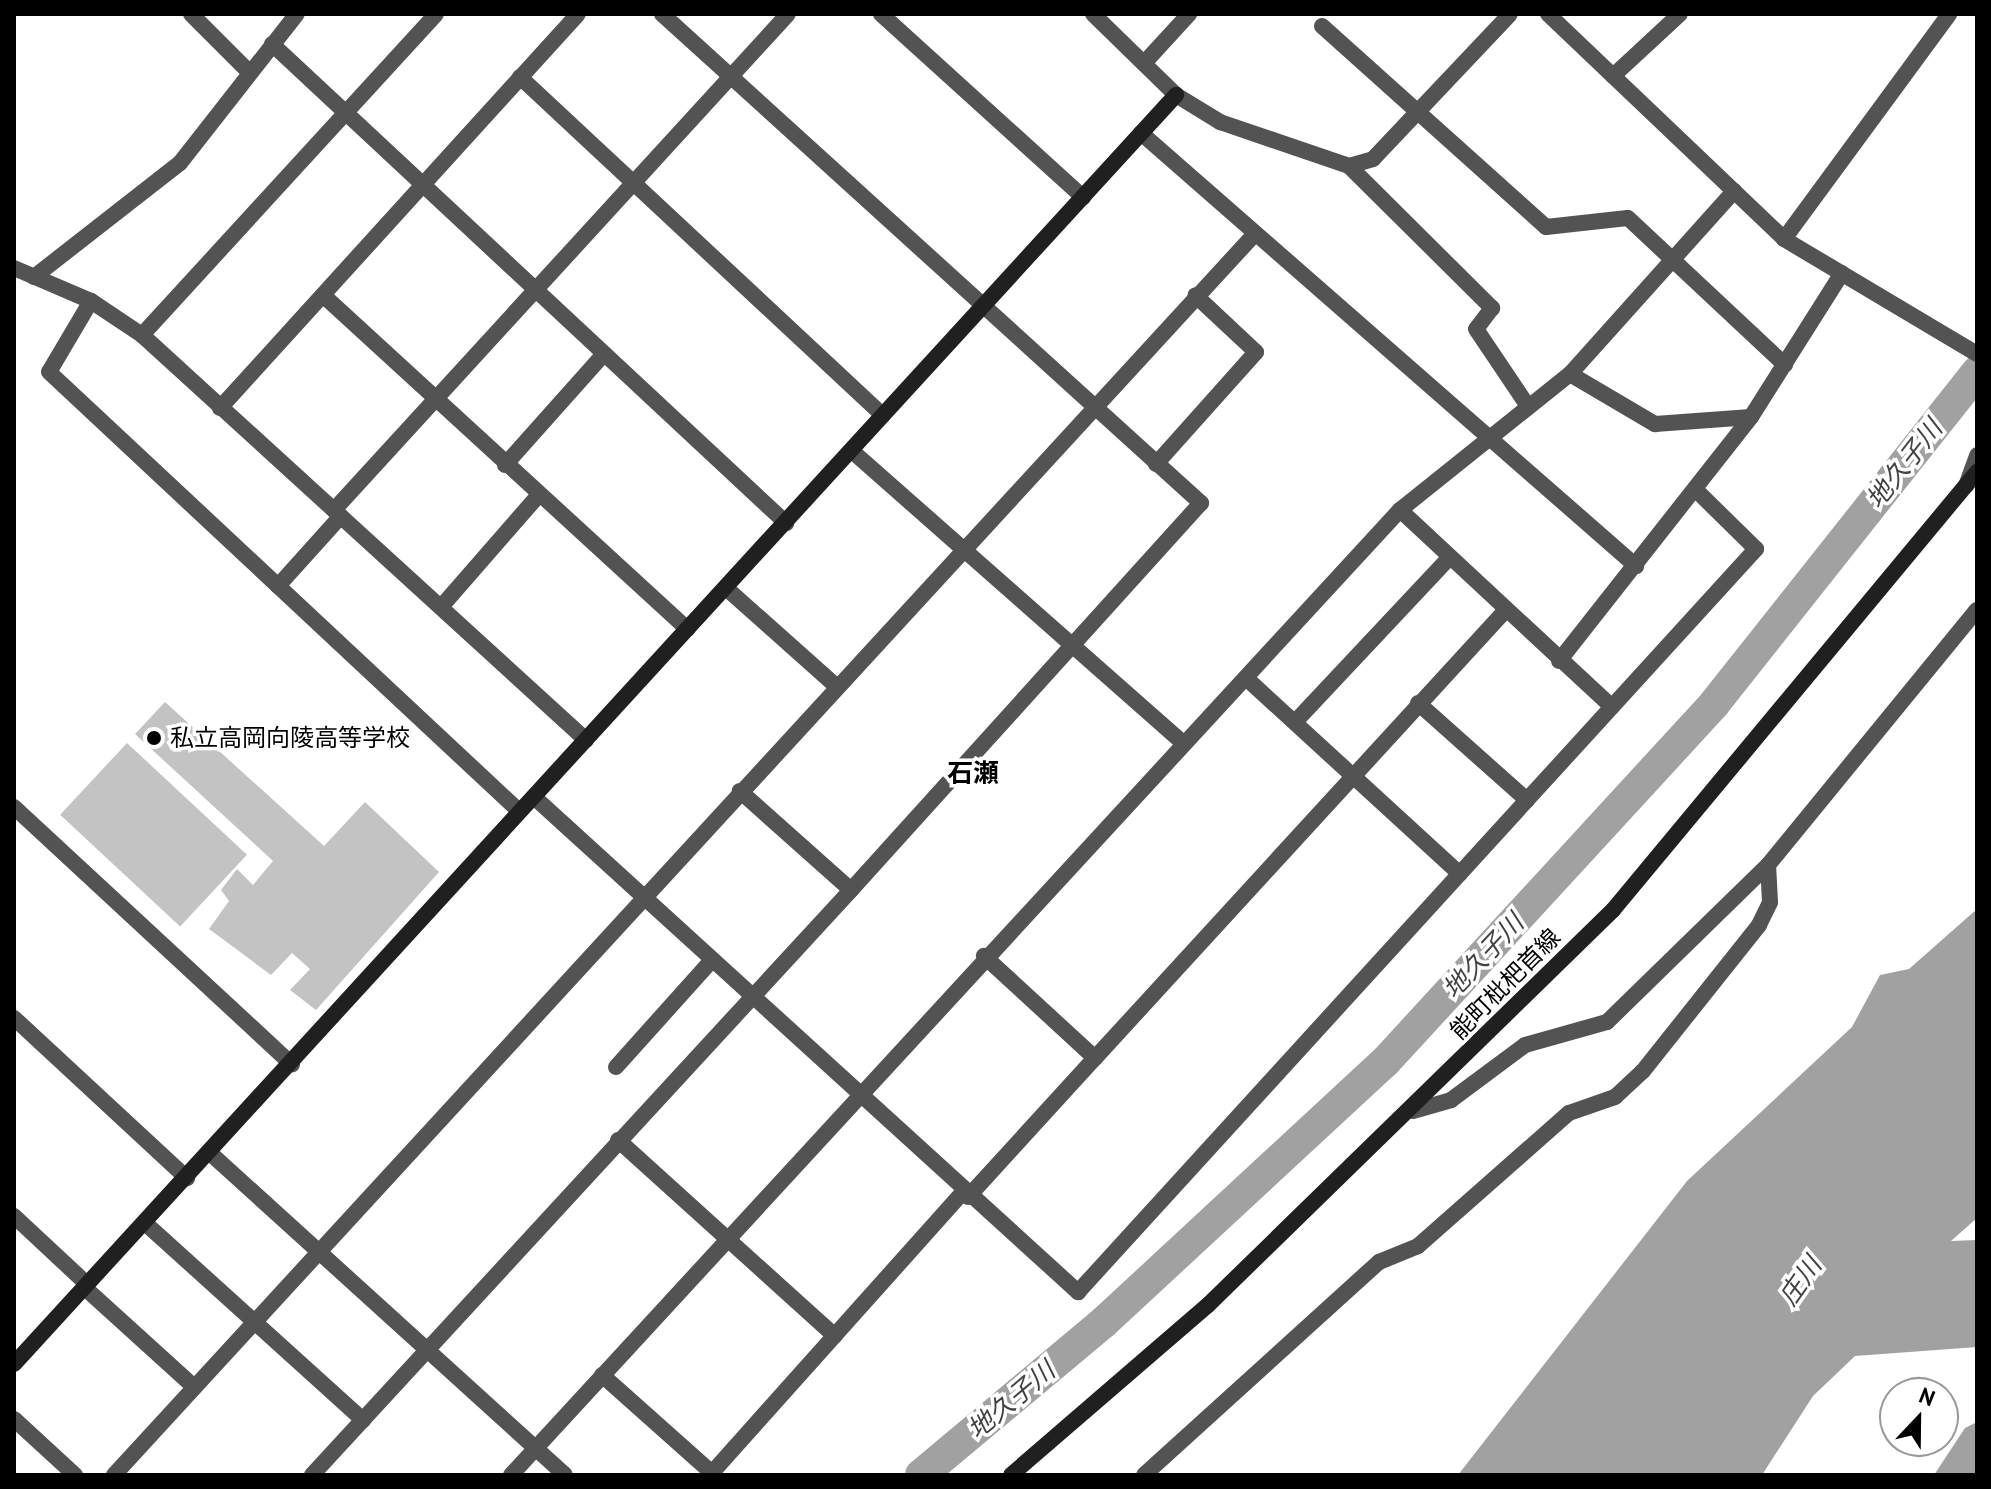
<!DOCTYPE html>
<html>
<head>
<meta charset="utf-8">
<style>
	body { margin:0 }
	#map { position:relative; width:1991px; height:1489px; overflow:hidden; background:#fff; font-family:"PT Sans","Noto Sans JP",sans-serif }
	div>[style] { position:absolute }
	.water>* { inset:0; background:#a1a1a1 }
	.river>* { height:32px; margin:-16px; padding:0 16px; transform-origin:16px; border-radius:16px; background:#a1a1a1 }
	.building>* { inset:0; background:#c3c3c3; transform-origin:0 0 }
	.street>* { height:16px; margin:-8px; padding:0 8px; transform-origin:8px; border-radius:8px; background:#535353 }
	.secondary>* { height:16px; margin:-8px; padding:0 8px; transform-origin:8px; border-radius:8px; background:#202020 }
	.dots>* { width:22px; height:22px; translate:-50% -50%; box-sizing:border-box; border:4px solid #fff; border-radius:50% }
	span { translate:-50% -50%; white-space:nowrap; text-align:center; line-height:1.15; -webkit-text-stroke:7px #fff; paint-order:stroke }
	.poi-label { font-size:24px; color:#000 }
	.left { translate:0 -50%; text-align:left }
	.street-label { font-size:24px; color:#000 }
	.water-label { font-size:26px; color:#424242; font-style:italic }
	.neighbourhood-label { font-size:26px; color:#000; font-weight:700 }
	.frame { position:absolute; inset:0; border:16px solid #000; pointer-events:none }
	.north { position:absolute; left:1879px; top:1377px; width:80px; height:80px; box-sizing:border-box; background:#fff; border:2px solid #999; border-radius:50%; rotate:22deg; font-size:22px; font-weight:700; line-height:32px; text-align:center; color:#000 }
	.north::after { content:''; display:block; margin:auto; width:28px; height:36px; background:#000; clip-path:polygon(50% 0,100% 100%,50% 72%,0 100%) }
</style>
</head>
<body>
<div id="map">
	<div class="water">
		<i style="clip-path:polygon(1977px 909px,1977px 1218px,1951px 1241px,1977px 1240px,1977px 1347px,1855px 1356px,1813px 1396px,1762px 1475px,1458px 1475px,1687px 1181px,1852px 1027px,1880px 975px,1909px 969px)"></i>
		<i style="clip-path:polygon(1977px 1422px,1977px 1475px,1934px 1475px,1965px 1428px)"></i>
	</div>
	<div class="river">
		<i style="left:921px;top:1475px;width:239px;rotate:-39.9deg"></i>
		<i style="left:1104px;top:1322px;width:383px;rotate:-42.8deg"></i>
		<i style="left:1385px;top:1062px;width:486px;rotate:-47.4deg"></i>
		<i style="left:1714px;top:704px;width:424px;rotate:-51.6deg"></i>
	</div>
	<div class="building">
		<i style="clip-path:polygon(165px 702px,324px 846px,365px 802px,439px 872px,316px 1010px,290px 990px,310px 969px,292px 953px,271px 975px,209px 929px,229px 901px,221px 890px,237px 869px,253px 885px,273px 861px,135px 734px)"></i>
		<i style="left:127px;top:743px;width:164px;height:98px;rotate:43deg"></i>
	</div>
	<div class="street">
		<i style="left:191px;top:14px;width:81px;rotate:45deg"></i>
		<i style="left:662px;top:14px;width:728px;rotate:42.22deg"></i>
		<i style="left:1201px;top:503px;width:522px;rotate:132.13deg"></i>
		<i style="left:881px;top:14px;width:273px;rotate:42.2deg"></i>
		<i style="left:1093px;top:14px;width:116px;rotate:44.3deg"></i>
		<i style="left:1176px;top:95px;width:52px;rotate:31.5deg"></i>
		<i style="left:1220px;top:122px;width:136px;rotate:18.8deg"></i>
		<i style="left:1349px;top:166px;width:25px;rotate:-16deg"></i>
		<i style="left:1373px;top:159px;width:199px;rotate:-46.6deg"></i>
		<i style="left:1548px;top:14px;width:326px;rotate:43.6deg"></i>
		<i style="left:1784px;top:239px;width:225px;rotate:30.8deg"></i>
		<i style="left:1322px;top:26px;width:301px;rotate:41.9deg"></i>
		<i style="left:1546px;top:227px;width:82px;rotate:-6.3deg"></i>
		<i style="left:1628px;top:218px;width:215px;rotate:43.1deg"></i>
		<i style="left:272px;top:44px;width:703px;rotate:42.98deg"></i>
		<i style="left:1146px;top:61px;width:64px;rotate:-47.5deg"></i>
		<i style="left:1613px;top:76px;width:91px;rotate:-42.8deg"></i>
		<i style="left:520px;top:77px;width:496px;rotate:43deg"></i>
		<i style="left:1141px;top:133px;width:658px;rotate:41.18deg"></i>
		<i style="left:1349px;top:166px;width:202px;rotate:44.8deg"></i>
		<i style="left:1492px;top:308px;width:26px;rotate:127deg"></i>
		<i style="left:1476px;top:329px;width:92px;rotate:56.1deg"></i>
		<i style="left:1784px;top:239px;width:279px;rotate:-53.7deg"></i>
		<i style="left:14px;top:268px;width:84px;rotate:23.2deg"></i>
		<i style="left:91px;top:301px;width:61px;rotate:33.7deg"></i>
		<i style="left:142px;top:335px;width:601px;rotate:42.37deg"></i>
		<i style="left:34px;top:277px;width:185px;rotate:-38deg"></i>
		<i style="left:180px;top:163px;width:189px;rotate:-51.9deg"></i>
		<i style="left:324px;top:296px;width:493px;rotate:42.5deg"></i>
		<i style="left:91px;top:301px;width:82px;rotate:120.6deg"></i>
		<i style="left:49px;top:372px;width:643px;rotate:43.05deg"></i>
		<i style="left:142px;top:335px;width:435px;rotate:-47.5deg"></i>
		<i style="left:1570px;top:374px;width:99px;rotate:30.5deg"></i>
		<i style="left:1655px;top:424px;width:96px;rotate:-4.2deg"></i>
		<i style="left:220px;top:408px;width:532px;rotate:-47.74deg"></i>
		<i style="left:852px;top:451px;width:441px;rotate:41.4deg"></i>
		<i style="left:1156px;top:464px;width:150px;rotate:-48.2deg"></i>
		<i style="left:1256px;top:352px;width:83px;rotate:-136.9deg"></i>
		<i style="left:505px;top:465px;width:149px;rotate:-48.3deg"></i>
		<i style="left:1966px;top:486px;width:33px;rotate:-70deg"></i>
		<i style="left:334px;top:510px;width:672px;rotate:-47.53deg"></i>
		<i style="left:1400px;top:510px;width:289px;rotate:42.9deg"></i>
		<i style="left:278px;top:586px;width:94px;rotate:-48deg"></i>
		<i style="left:726px;top:588px;width:147px;rotate:41.7deg"></i>
		<i style="left:441px;top:607px;width:147px;rotate:-48.9deg"></i>
		<i style="left:1559px;top:661px;width:310px;rotate:-51.8deg"></i>
		<i style="left:1751px;top:417px;width:170px;rotate:-57.7deg"></i>
		<i style="left:1246px;top:678px;width:290px;rotate:42.5deg"></i>
		<i style="left:1418px;top:703px;width:146px;rotate:41.7deg"></i>
		<i style="left:1295px;top:722px;width:225px;rotate:-46.8deg"></i>
		<i style="left:534px;top:797px;width:736px;rotate:42.3deg"></i>
		<i style="left:1078px;top:1292px;width:1006px;rotate:-47.62deg"></i>
		<i style="left:1756px;top:549px;width:84px;rotate:-135.5deg"></i>
		<i style="left:14px;top:807px;width:379px;rotate:42.8deg"></i>
		<i style="left:14px;top:1018px;width:236px;rotate:42.8deg"></i>
		<i style="left:1095px;top:1058px;width:605px;rotate:-47.48deg"></i>
		<i style="left:616px;top:1067px;width:144px;rotate:-48.1deg"></i>
		<i style="left:1413px;top:1111px;width:40px;rotate:-16deg"></i>
		<i style="left:1451px;top:1100px;width:92px;rotate:-36.6deg"></i>
		<i style="left:1525px;top:1045px;width:85px;rotate:-15.7deg"></i>
		<i style="left:1607px;top:1022px;width:225px;rotate:-44.3deg"></i>
		<i style="left:1768px;top:865px;width:330px;rotate:-50.7deg"></i>
		<i style="left:618px;top:1140px;width:292px;rotate:42.1deg"></i>
		<i style="left:210px;top:1153px;width:479px;rotate:42.2deg"></i>
		<i style="left:968px;top:1197px;width:188px;rotate:-47.6deg"></i>
		<i style="left:1095px;top:1058px;width:151px;rotate:-137.4deg"></i>
		<i style="left:14px;top:1216px;width:101px;rotate:43deg"></i>
		<i style="left:145px;top:1223px;width:294px;rotate:42.1deg"></i>
		<i style="left:85px;top:1288px;width:147px;rotate:42.2deg"></i>
		<i style="left:602px;top:1375px;width:147px;rotate:41.7deg"></i>
		<i style="left:14px;top:1419px;width:83px;rotate:42.6deg"></i>
		<i style="left:114px;top:1475px;width:1684px;rotate:-47.41deg"></i>
		<i style="left:312px;top:1475px;width:795px;rotate:-47.34deg"></i>
		<i style="left:851px;top:890px;width:149px;rotate:-138.3deg"></i>
		<i style="left:511px;top:1475px;width:1312px;rotate:-47.35deg"></i>
		<i style="left:1400px;top:510px;width:218px;rotate:-38.7deg"></i>
		<i style="left:1570px;top:374px;width:246px;rotate:-48.1deg"></i>
		<i style="left:710px;top:1475px;width:380px;rotate:-48.2deg"></i>
		<i style="left:1144px;top:1475px;width:317px;rotate:-42.2deg"></i>
		<i style="left:1379px;top:1262px;width:42px;rotate:-22.3deg"></i>
		<i style="left:1418px;top:1246px;width:201px;rotate:-41.4deg"></i>
		<i style="left:1569px;top:1113px;width:49px;rotate:-19.2deg"></i>
		<i style="left:1615px;top:1097px;width:38px;rotate:-43deg"></i>
		<i style="left:1643px;top:1071px;width:186px;rotate:-51.5deg"></i>
		<i style="left:1759px;top:925px;width:25px;rotate:-64deg"></i>
		<i style="left:1770px;top:902px;width:37px;rotate:-93deg"></i>
	</div>
	<div class="secondary">
		<i style="left:14px;top:1364px;width:1721px;rotate:-47.52deg"></i>
		<i style="left:1011px;top:1475px;width:260px;rotate:-40.8deg"></i>
		<i style="left:1208px;top:1305px;width:566px;rotate:-44.28deg"></i>
		<i style="left:1613px;top:910px;width:570px;rotate:-50.27deg"></i>
	</div>
	<div class="dots">
		<i style="left:154px;top:738px;background:#000"></i>
	</div>
	<div class="poi-label">
		<span class="left" style="left:170px;top:738px">私立高岡向陵高等学校</span>
	</div>
	<div class="street-label">
		<span style="left:1505px;top:984px;rotate:-45deg">能町枇杷首線</span>
	</div>
	<div class="water-label">
		<span style="left:1904px;top:464px;rotate:-52deg">地久子川</span>
		<span style="left:1483px;top:956px;rotate:-47deg">地久子川</span>
		<span style="left:1800px;top:1281px;rotate:-55deg">庄川</span>
		<span style="left:1011px;top:1400px;rotate:-40deg">地久子川</span>
	</div>
	<div class="neighbourhood-label">
		<span style="left:973px;top:773px">石瀬</span>
	</div>
	<div class="frame"></div>
	<div class="north">N</div>
</div>
</body>
</html>
